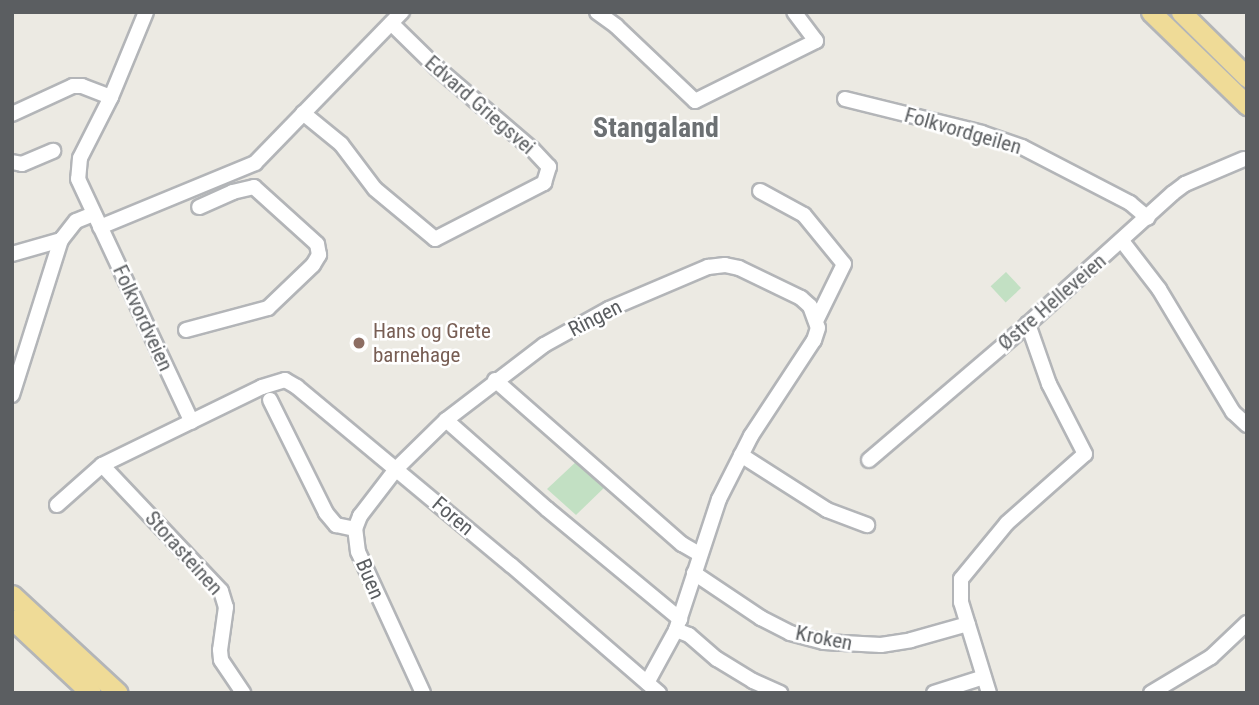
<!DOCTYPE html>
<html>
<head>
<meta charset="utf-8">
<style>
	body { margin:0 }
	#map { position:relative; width:1259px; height:705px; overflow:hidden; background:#eceae3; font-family:"Roboto Condensed",sans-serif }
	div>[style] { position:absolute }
	.green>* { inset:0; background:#c2e0c3; transform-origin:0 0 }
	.roads { filter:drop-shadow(2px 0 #b3b5b8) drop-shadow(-2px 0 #b3b5b8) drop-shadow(0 2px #b3b5b8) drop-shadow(0 -2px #b3b5b8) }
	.minor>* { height:14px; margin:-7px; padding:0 7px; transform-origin:7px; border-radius:7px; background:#fff }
	.highway>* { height:19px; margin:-9.5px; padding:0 9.5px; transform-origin:9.5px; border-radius:9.5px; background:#efdb97 }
	.dots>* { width:19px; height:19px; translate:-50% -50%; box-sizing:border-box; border:4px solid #fff; border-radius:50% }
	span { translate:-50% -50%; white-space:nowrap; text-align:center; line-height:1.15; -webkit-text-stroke:5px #fff; paint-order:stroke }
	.street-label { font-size:21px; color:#5b5e61 }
	.education-label { font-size:21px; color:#785e54 }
	.left { translate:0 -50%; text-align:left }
	.district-label { font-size:28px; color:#6c7073; font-weight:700 }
	.frame { position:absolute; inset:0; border:14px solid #5b5e61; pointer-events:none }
</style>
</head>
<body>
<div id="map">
	<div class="green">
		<i style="left:1006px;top:272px;width:22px;height:21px;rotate:47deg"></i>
		<i style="clip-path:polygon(578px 460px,608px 484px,576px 515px,547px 489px)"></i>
	</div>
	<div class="roads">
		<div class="minor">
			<i style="left:146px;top:12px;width:92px;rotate:112.4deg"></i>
			<i style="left:111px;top:97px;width:68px;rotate:116.9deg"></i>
			<i style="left:80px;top:158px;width:21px;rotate:95deg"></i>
			<i style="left:78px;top:179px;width:268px;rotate:64.9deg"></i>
			<i style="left:597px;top:12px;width:24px;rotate:36deg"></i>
			<i style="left:616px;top:26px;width:109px;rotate:43.5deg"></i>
			<i style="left:695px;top:101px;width:135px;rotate:-26.4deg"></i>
			<i style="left:816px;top:41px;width:36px;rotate:-127deg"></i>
			<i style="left:845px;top:99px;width:141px;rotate:13.9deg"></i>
			<i style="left:982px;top:133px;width:42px;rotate:19.3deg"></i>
			<i style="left:1022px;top:147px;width:122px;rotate:27.4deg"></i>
			<i style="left:1130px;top:203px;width:23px;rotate:40deg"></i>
			<i style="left:303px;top:113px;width:49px;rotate:39.2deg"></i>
			<i style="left:341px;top:144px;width:56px;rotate:52.9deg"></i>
			<i style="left:375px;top:189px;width:78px;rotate:39.8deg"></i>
			<i style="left:435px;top:239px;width:123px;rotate:-27.2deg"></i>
			<i style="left:544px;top:183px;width:17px;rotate:-73deg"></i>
			<i style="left:549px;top:167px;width:25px;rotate:-133deg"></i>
			<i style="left:532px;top:149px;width:125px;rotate:-139.5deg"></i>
			<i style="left:437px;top:68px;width:64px;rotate:-135.6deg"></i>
			<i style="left:12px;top:114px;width:67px;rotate:-24.7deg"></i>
			<i style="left:73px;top:86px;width:9px"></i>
			<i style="left:82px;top:86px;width:31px;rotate:21deg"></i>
			<i style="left:12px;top:162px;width:10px;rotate:11deg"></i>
			<i style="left:22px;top:164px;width:34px;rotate:-23deg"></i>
			<i style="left:760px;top:191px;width:50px;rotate:28.6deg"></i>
			<i style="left:804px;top:215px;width:63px;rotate:50.8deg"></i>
			<i style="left:844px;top:264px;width:61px;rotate:116.1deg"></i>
			<i style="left:100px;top:227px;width:168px;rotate:-22.4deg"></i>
			<i style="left:255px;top:163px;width:211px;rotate:-45.8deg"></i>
			<i style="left:1122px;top:241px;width:61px;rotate:52.4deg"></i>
			<i style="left:1159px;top:289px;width:144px;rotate:59deg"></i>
			<i style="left:1233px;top:412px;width:19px;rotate:43deg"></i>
			<i style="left:12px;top:254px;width:51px;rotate:-15.9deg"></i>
			<i style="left:186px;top:330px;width:85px;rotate:-15deg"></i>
			<i style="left:268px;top:308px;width:62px;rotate:-43.7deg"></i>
			<i style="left:313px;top:265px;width:12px;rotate:-59deg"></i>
			<i style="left:319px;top:255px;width:11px;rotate:-100deg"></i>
			<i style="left:317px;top:244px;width:85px;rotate:-137.9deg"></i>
			<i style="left:254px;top:187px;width:22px;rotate:167deg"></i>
			<i style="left:233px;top:192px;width:37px;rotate:156deg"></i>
			<i style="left:495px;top:380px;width:249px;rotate:41.3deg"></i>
			<i style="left:682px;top:544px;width:20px;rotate:30deg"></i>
			<i style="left:12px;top:395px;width:163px;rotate:-72.5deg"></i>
			<i style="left:61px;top:240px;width:24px;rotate:-52deg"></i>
			<i style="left:76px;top:221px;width:18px;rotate:-22deg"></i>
			<i style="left:270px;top:400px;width:126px;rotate:63.6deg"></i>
			<i style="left:326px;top:513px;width:16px;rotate:50deg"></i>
			<i style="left:336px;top:525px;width:19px;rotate:12deg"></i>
			<i style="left:446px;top:420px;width:135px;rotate:41.4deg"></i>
			<i style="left:547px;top:509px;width:173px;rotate:39.6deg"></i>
			<i style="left:741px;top:455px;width:102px;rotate:32.6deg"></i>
			<i style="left:827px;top:510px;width:43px;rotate:20.6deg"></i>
			<i style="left:869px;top:460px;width:209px;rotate:-40.5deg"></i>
			<i style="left:1028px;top:324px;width:195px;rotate:-42.1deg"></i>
			<i style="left:1173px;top:193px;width:15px;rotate:-37deg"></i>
			<i style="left:1185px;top:184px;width:64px;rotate:-23deg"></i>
			<i style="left:102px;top:465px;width:173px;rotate:46.6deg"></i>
			<i style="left:221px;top:591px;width:17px;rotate:73deg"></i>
			<i style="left:226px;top:607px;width:43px;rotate:97.9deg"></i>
			<i style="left:220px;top:650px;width:10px;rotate:84deg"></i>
			<i style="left:221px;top:660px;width:40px;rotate:56deg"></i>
			<i style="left:57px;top:505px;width:60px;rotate:-41.6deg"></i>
			<i style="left:102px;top:465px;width:178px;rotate:-26deg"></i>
			<i style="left:262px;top:387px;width:24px;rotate:-17deg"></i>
			<i style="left:285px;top:380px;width:14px;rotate:30deg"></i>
			<i style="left:297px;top:387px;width:278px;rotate:39.8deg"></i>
			<i style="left:511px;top:565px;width:196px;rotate:40.9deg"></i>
			<i style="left:694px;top:573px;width:81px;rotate:33.9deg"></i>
			<i style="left:761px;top:618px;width:33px;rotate:27deg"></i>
			<i style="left:790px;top:633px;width:35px;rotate:15deg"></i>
			<i style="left:824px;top:642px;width:57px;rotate:3deg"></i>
			<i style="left:881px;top:645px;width:30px;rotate:-9deg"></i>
			<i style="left:911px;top:640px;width:59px;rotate:-15.7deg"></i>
			<i style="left:676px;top:630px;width:14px;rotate:21deg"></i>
			<i style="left:689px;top:635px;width:37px;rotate:41deg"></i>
			<i style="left:717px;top:659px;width:42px;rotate:31.4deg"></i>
			<i style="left:753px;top:681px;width:30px;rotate:24deg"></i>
			<i style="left:423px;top:693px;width:155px;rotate:-114.7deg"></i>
			<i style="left:358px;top:552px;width:23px;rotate:-97deg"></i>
			<i style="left:355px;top:529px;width:14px;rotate:-69deg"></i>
			<i style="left:360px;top:516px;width:59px;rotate:-52.5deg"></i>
			<i style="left:396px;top:469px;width:70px;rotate:-44.4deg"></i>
			<i style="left:446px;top:420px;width:123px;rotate:-37.4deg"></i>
			<i style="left:544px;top:345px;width:74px;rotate:-29deg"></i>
			<i style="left:609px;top:309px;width:108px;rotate:-23deg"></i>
			<i style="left:708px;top:267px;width:17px;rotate:-7deg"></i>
			<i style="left:725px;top:265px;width:14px;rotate:12deg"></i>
			<i style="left:739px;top:268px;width:69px;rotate:25.8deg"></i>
			<i style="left:801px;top:298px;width:12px;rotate:42deg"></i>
			<i style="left:810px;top:306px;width:23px;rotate:70deg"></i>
			<i style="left:818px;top:328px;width:13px;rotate:108deg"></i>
			<i style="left:814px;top:340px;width:115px;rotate:123.3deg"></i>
			<i style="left:751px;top:436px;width:71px;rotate:116.9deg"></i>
			<i style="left:719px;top:499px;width:138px;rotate:108.2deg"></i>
			<i style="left:676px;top:630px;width:60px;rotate:118.7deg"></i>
			<i style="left:934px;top:693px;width:52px;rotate:-17.7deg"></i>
			<i style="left:989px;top:693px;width:95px;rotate:-107.1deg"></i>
			<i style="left:961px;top:602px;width:23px;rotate:-90deg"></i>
			<i style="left:961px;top:579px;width:72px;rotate:-50.6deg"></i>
			<i style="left:1007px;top:523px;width:104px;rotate:-41.5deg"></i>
			<i style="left:1085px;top:454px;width:79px;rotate:-117.2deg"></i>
			<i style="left:1049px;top:384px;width:64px;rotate:-109.3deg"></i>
			<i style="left:1151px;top:693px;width:70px;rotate:-31deg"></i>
			<i style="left:1211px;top:657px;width:50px;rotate:-43.4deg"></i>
		</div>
		<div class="highway">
			<i style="left:1151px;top:12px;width:134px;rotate:44.1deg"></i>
			<i style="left:1181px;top:12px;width:93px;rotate:44.6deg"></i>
			<i style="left:12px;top:595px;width:144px;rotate:42.8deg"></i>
			<i style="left:12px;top:619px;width:108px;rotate:43.1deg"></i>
		</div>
	</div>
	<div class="dots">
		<i style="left:359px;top:343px;background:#8d6e63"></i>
	</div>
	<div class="street-label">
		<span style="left:480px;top:105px;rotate:41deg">Edvard Griegsvei</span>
		<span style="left:963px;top:131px;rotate:16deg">Folkvordgeilen</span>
		<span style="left:1052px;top:302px;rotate:-41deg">Østre Helleveien</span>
		<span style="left:143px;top:318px;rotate:65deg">Folkvordveien</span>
		<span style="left:595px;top:318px;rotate:-27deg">Ringen</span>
		<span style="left:453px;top:516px;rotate:40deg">Foren</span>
		<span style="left:184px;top:553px;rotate:48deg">Storasteinen</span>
		<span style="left:370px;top:579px;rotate:67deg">Buen</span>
		<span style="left:824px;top:638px;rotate:11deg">Kroken</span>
	</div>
	<div class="education-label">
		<span class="left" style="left:373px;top:343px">Hans og Grete<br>barnehage</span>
	</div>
	<div class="district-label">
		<span style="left:656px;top:128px">Stangaland</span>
	</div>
	<div class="frame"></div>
</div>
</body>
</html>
